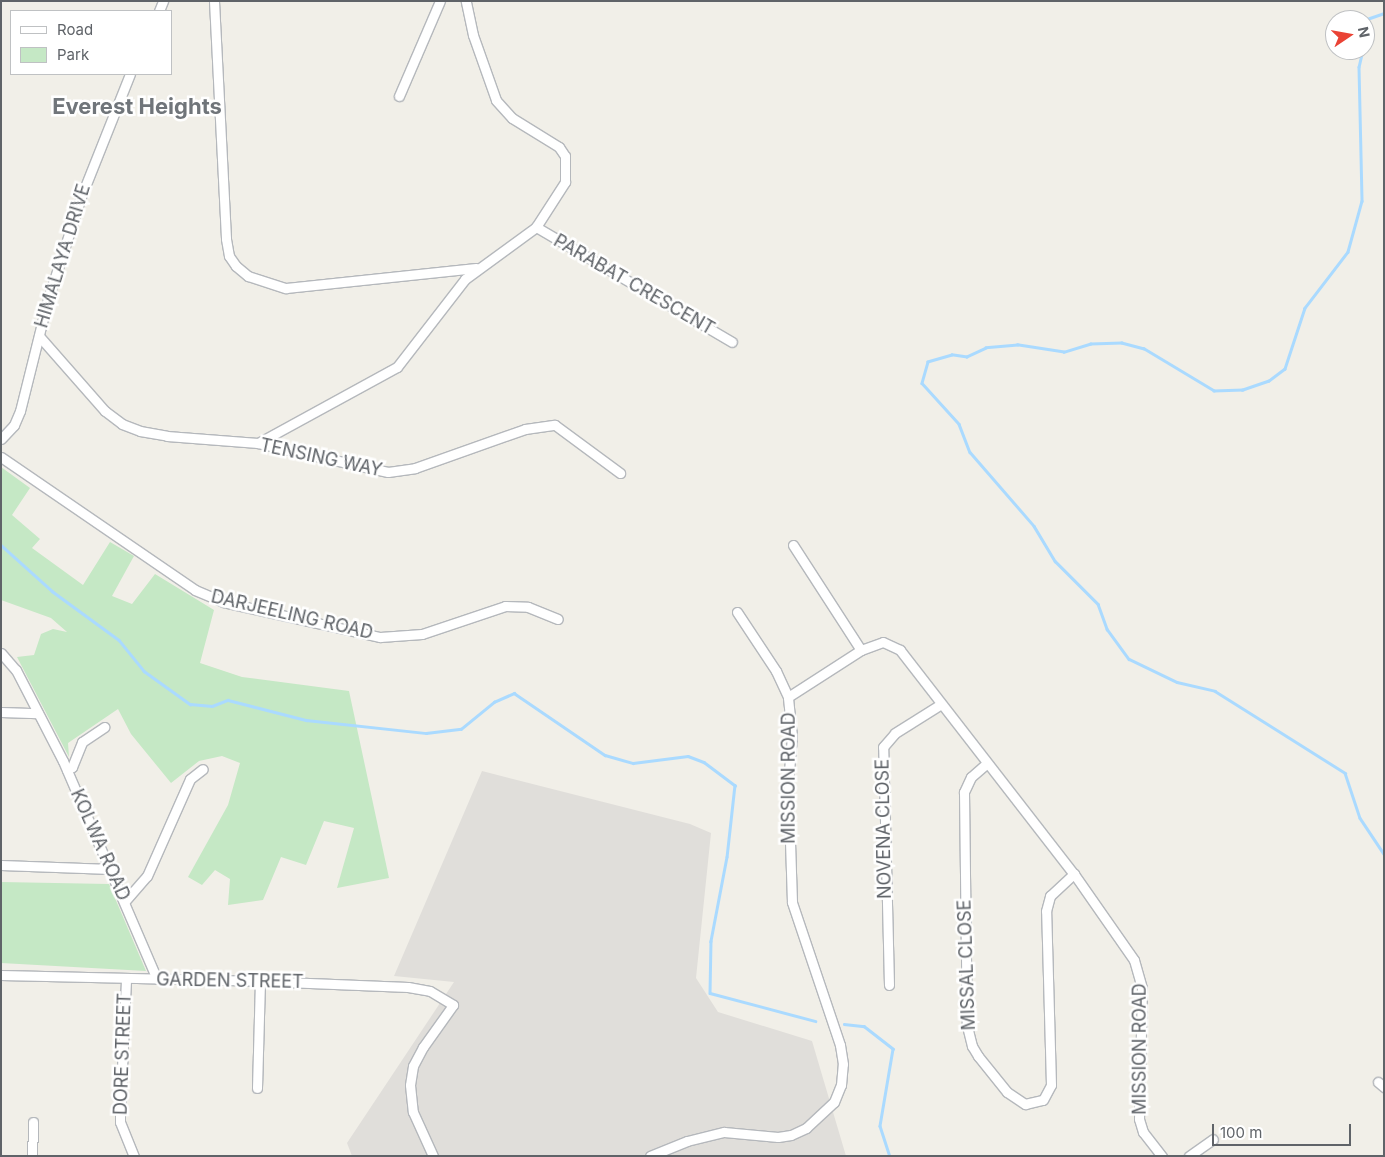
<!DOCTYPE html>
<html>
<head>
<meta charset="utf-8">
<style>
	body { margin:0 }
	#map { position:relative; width:1385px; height:1157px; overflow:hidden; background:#f1efe8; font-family:Inter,sans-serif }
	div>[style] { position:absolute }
	.industrial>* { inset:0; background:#e0deda }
	.green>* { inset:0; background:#c5e8c5 }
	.stream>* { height:2.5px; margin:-1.25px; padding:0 1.25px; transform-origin:1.25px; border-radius:1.25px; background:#aadaff }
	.roads { filter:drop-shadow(1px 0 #b5b8bc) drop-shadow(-1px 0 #b5b8bc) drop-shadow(0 1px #b5b8bc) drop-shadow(0 -1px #b5b8bc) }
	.street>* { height:9px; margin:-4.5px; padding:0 4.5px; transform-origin:4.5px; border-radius:4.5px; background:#fff }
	span { translate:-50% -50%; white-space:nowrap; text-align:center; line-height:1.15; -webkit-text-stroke:5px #fff; paint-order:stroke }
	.street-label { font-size:18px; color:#5f6368 }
	.district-label { font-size:22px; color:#70757a; font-weight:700 }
	.frame { position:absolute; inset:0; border:2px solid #5f6368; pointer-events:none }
	.legend { position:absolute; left:10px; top:10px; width:162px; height:65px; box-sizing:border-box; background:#fff; border:1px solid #bfc1c3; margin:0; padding:6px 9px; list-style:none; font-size:15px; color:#5f6368 }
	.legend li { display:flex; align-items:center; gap:10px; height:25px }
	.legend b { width:25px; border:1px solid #bfc1c3 }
	.north { position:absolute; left:1325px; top:10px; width:50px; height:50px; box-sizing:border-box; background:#fff; border:1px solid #bfc1c3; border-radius:50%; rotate:78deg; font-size:14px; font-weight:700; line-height:20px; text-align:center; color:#5f6368 }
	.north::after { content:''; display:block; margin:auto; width:18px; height:22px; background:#ea4335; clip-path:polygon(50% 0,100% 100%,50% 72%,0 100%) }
	.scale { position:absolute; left:1212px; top:1124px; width:139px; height:22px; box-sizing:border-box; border:2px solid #5f6368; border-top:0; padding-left:6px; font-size:15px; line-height:18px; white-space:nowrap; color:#5f6368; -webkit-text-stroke:4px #fff; paint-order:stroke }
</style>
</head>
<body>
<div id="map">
	<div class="industrial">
		<i style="clip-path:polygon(482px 771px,690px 824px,711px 833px,696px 978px,718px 1012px,812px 1041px,846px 1156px,352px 1156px,347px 1143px,454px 982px,394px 976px)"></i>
	</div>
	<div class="green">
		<i style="clip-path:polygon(1px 467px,30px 488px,12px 515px,40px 539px,32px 548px,83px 585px,110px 542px,134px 556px,112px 596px,132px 604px,155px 574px,214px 610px,200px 663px,242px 677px,349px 691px,389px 878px,337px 888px,354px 828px,324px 821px,306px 865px,281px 857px,263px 900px,228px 905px,230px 879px,215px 870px,202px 885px,188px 877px,228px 805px,240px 763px,222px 756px,199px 761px,171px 783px,131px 734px,118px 709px,68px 743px,69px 757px,17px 657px,34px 655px,41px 634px,53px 629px,67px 632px,51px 618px,1px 600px)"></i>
		<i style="clip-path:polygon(1px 882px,109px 884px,146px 971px,1px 963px)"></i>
	</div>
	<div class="stream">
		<i style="left:1364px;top:20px;width:21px;rotate:-19deg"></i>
		<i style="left:1365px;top:35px;width:5px;rotate:90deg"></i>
		<i style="left:1363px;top:50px;width:17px;rotate:103deg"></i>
		<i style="left:1359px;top:67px;width:134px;rotate:88.7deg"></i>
		<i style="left:1362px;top:201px;width:53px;rotate:105.4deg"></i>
		<i style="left:1348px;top:252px;width:71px;rotate:127.5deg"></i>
		<i style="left:1305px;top:308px;width:64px;rotate:108.2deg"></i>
		<i style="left:1285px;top:369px;width:20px;rotate:143deg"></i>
		<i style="left:1269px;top:381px;width:28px;rotate:161deg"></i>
		<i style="left:1243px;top:390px;width:29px;rotate:178deg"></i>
		<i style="left:1214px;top:391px;width:82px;rotate:-149deg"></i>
		<i style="left:1144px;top:349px;width:23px;rotate:-165deg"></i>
		<i style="left:1122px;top:343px;width:31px;rotate:178deg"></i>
		<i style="left:1091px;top:344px;width:28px;rotate:163deg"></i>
		<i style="left:1064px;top:352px;width:47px;rotate:-171.3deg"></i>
		<i style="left:1018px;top:345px;width:32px;rotate:175deg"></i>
		<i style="left:986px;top:348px;width:21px;rotate:155deg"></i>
		<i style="left:967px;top:357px;width:15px;rotate:-172deg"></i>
		<i style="left:952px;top:355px;width:25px;rotate:164deg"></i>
		<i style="left:928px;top:362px;width:22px;rotate:106deg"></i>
		<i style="left:922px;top:383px;width:55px;rotate:47.9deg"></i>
		<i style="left:959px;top:424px;width:30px;rotate:69deg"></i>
		<i style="left:970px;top:452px;width:98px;rotate:49.1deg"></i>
		<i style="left:1034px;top:526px;width:41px;rotate:59deg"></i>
		<i style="left:1055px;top:561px;width:61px;rotate:45deg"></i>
		<i style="left:1098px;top:604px;width:27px;rotate:70deg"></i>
		<i style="left:1107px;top:629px;width:37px;rotate:54deg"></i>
		<i style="left:1129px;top:659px;width:53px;rotate:25.6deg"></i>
		<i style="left:1177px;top:682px;width:39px;rotate:13deg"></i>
		<i style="left:1215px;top:691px;width:154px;rotate:32.2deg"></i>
		<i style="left:1345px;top:773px;width:47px;rotate:71.6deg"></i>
		<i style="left:1360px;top:818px;width:43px;rotate:56.3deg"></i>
		<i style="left:1px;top:545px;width:69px;rotate:42deg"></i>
		<i style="left:52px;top:591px;width:83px;rotate:36.2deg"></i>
		<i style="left:119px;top:640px;width:40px;rotate:51deg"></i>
		<i style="left:144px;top:671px;width:57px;rotate:35.7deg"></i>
		<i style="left:190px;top:704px;width:22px;rotate:5deg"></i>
		<i style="left:212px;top:706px;width:17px;rotate:-21deg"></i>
		<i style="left:228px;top:700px;width:81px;rotate:14.4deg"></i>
		<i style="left:306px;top:720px;width:121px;rotate:6.2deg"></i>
		<i style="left:426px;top:733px;width:35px;rotate:-7deg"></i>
		<i style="left:461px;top:729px;width:43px;rotate:-39.3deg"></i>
		<i style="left:494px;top:702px;width:22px;rotate:-24deg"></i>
		<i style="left:514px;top:693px;width:110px;rotate:34.3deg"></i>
		<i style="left:605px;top:755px;width:29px;rotate:16deg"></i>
		<i style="left:633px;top:763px;width:55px;rotate:-7.3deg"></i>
		<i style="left:688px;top:756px;width:17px;rotate:21deg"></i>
		<i style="left:704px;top:762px;width:39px;rotate:37deg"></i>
		<i style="left:735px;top:785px;width:72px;rotate:96.3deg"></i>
		<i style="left:727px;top:857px;width:86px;rotate:100.8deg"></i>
		<i style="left:711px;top:941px;width:52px;rotate:91.1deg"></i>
		<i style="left:710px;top:993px;width:109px;rotate:14.9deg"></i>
		<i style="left:844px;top:1024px;width:20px;rotate:6deg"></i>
		<i style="left:864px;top:1026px;width:37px;rotate:38deg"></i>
		<i style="left:893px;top:1049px;width:78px;rotate:99.6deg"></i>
		<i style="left:880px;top:1126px;width:32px;rotate:72deg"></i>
	</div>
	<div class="roads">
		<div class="street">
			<i style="left:214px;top:1px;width:238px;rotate:87.1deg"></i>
			<i style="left:226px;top:239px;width:17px;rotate:80deg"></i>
			<i style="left:229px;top:256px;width:12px;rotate:55deg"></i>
			<i style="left:236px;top:266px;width:16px;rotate:40deg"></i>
			<i style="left:248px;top:276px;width:40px;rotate:18deg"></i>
			<i style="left:286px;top:288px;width:191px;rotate:-6deg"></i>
			<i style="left:159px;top:11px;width:11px;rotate:-68deg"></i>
			<i style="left:399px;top:96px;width:103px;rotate:-66.7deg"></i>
			<i style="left:536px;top:227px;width:227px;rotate:30.4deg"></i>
			<i style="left:39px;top:336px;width:100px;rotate:48.7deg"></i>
			<i style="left:105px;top:411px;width:21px;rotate:37deg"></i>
			<i style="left:122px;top:424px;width:19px;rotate:21deg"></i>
			<i style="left:140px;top:431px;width:27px;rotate:10deg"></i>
			<i style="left:167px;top:436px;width:91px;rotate:4.4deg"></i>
			<i style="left:258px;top:443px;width:133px;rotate:12.6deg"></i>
			<i style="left:388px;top:472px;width:27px;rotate:-8deg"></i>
			<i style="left:415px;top:468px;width:117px;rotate:-19.5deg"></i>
			<i style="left:525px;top:429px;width:30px;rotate:-8deg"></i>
			<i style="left:555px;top:425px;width:81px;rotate:36.4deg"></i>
			<i style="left:1px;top:439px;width:19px;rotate:-47deg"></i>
			<i style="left:14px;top:425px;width:15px;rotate:-67deg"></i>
			<i style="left:20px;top:411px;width:115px;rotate:-76deg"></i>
			<i style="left:48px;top:299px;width:107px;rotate:-72.1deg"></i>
			<i style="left:81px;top:197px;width:132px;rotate:-68.3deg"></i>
			<i style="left:258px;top:443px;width:158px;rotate:-28.7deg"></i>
			<i style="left:397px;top:367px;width:111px;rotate:-52.3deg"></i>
			<i style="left:465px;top:279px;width:88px;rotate:-36.2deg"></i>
			<i style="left:536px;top:227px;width:54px;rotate:-57.2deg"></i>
			<i style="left:565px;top:182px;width:26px;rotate:-90deg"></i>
			<i style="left:565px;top:156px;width:11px;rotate:-124deg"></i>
			<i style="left:559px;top:147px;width:55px;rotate:-148.3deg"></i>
			<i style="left:512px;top:118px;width:24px;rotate:-132deg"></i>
			<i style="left:496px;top:100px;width:69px;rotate:-109.5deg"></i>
			<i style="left:473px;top:35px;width:35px;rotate:-102deg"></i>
			<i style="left:1px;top:457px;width:235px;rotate:34.4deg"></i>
			<i style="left:195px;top:590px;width:30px;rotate:23deg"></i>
			<i style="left:223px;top:602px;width:161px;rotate:12.6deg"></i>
			<i style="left:380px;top:637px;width:42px;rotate:-4.1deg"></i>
			<i style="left:422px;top:634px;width:88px;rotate:-18.6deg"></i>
			<i style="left:505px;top:606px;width:23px;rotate:2deg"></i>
			<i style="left:528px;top:607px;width:32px;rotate:22deg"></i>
			<i style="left:793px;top:545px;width:125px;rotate:57.1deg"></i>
			<i style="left:737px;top:612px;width:71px;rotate:56.5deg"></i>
			<i style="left:776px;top:671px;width:29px;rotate:65deg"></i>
			<i style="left:1px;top:653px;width:23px;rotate:49deg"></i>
			<i style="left:16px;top:670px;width:102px;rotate:62.7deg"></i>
			<i style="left:63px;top:761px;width:237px;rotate:66.7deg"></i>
			<i style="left:1px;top:712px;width:37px;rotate:2deg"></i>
			<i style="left:986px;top:764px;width:20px;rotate:139deg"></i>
			<i style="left:971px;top:777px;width:17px;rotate:115deg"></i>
			<i style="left:964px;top:792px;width:234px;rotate:89.3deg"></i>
			<i style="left:967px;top:1026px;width:21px;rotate:76deg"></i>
			<i style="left:972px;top:1046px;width:12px;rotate:59deg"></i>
			<i style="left:978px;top:1056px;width:46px;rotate:51.1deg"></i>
			<i style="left:1007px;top:1092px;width:22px;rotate:34deg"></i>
			<i style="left:1025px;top:1104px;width:18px;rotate:-13deg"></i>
			<i style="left:1043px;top:1100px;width:17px;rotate:-62deg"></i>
			<i style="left:1051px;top:1085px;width:174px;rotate:-91.6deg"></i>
			<i style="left:1046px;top:911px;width:16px;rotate:-75deg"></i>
			<i style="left:1050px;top:896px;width:33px;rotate:-43deg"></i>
			<i style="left:67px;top:770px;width:6px;rotate:-31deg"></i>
			<i style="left:72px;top:767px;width:27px;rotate:-68deg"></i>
			<i style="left:82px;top:742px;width:27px;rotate:-34deg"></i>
			<i style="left:1px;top:865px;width:110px;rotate:2.1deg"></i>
			<i style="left:125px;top:901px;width:33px;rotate:-49deg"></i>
			<i style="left:147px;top:876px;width:106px;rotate:-66.1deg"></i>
			<i style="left:190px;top:779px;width:16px;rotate:-38deg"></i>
			<i style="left:1px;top:975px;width:259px;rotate:1.3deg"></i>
			<i style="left:260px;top:981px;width:148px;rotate:2.3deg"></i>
			<i style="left:408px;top:987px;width:22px;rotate:10deg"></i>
			<i style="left:430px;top:991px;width:27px;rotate:31deg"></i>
			<i style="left:453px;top:1005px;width:52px;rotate:125.5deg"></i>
			<i style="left:423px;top:1047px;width:21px;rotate:118deg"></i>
			<i style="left:413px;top:1066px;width:19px;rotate:99deg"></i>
			<i style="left:410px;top:1085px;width:27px;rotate:84deg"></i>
			<i style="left:413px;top:1112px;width:48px;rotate:65.6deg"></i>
			<i style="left:126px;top:980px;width:131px;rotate:92.6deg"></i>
			<i style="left:120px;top:1111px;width:11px;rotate:90deg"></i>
			<i style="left:120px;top:1122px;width:37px;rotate:68deg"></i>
			<i style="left:889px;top:985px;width:238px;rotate:-91.4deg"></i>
			<i style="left:883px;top:747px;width:18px;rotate:-49deg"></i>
			<i style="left:895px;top:733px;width:54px;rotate:-32.2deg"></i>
			<i style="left:1378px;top:1082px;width:8px;rotate:40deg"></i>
			<i style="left:257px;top:1088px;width:107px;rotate:-88.4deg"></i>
			<i style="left:32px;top:1156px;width:34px;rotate:-88deg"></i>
			<i style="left:650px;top:1156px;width:40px;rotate:-22deg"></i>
			<i style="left:687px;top:1141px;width:38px;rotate:-14deg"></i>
			<i style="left:724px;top:1132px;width:54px;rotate:5.3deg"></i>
			<i style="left:778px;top:1137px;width:13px;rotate:-9deg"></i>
			<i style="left:791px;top:1135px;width:17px;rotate:-25deg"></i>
			<i style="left:806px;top:1128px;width:38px;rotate:-43deg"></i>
			<i style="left:834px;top:1102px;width:18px;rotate:-68deg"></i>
			<i style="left:841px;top:1085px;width:21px;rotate:-85deg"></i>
			<i style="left:843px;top:1064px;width:19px;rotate:-99deg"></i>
			<i style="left:840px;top:1045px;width:151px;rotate:-108.6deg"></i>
			<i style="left:792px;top:902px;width:119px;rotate:-91.9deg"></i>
			<i style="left:788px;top:783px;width:47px;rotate:-85.1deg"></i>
			<i style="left:792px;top:736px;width:39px;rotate:-96deg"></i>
			<i style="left:788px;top:697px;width:87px;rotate:-32.8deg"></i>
			<i style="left:861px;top:650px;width:23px;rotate:-20deg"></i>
			<i style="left:883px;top:642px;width:19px;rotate:25deg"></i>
			<i style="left:900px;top:650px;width:284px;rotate:52.2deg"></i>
			<i style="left:1074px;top:874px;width:105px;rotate:55.1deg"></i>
			<i style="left:1134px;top:960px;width:29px;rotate:74deg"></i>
			<i style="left:1142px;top:988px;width:131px;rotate:91.3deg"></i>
			<i style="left:1139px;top:1119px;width:14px;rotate:73deg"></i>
			<i style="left:1143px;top:1132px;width:31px;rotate:52deg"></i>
			<i style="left:1189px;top:1156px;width:29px;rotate:-35deg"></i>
		</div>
	</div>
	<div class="street-label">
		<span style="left:63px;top:256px;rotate:-73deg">HIMALAYA DRIVE</span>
		<span style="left:634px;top:285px;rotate:30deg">PARABAT CRESCENT</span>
		<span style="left:321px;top:458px;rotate:12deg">TENSING WAY</span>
		<span style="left:292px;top:615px;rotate:13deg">DARJEELING ROAD</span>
		<span style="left:789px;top:778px;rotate:-90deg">MISSION ROAD</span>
		<span style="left:884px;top:829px;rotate:-91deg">NOVENA CLOSE</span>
		<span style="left:100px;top:845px;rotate:66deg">KOLWA ROAD</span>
		<span style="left:967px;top:965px;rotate:-92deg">MISSAL CLOSE</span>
		<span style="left:230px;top:981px;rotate:1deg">GARDEN STREET</span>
		<span style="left:1140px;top:1049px;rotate:-90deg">MISSION ROAD</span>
		<span style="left:123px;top:1054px;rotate:-88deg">DORE STREET</span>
	</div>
	<div class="district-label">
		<span style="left:137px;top:107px">Everest Heights</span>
	</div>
	<div class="frame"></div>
	<ul class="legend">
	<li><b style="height:6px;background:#fff"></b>Road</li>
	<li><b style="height:14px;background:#c5e8c5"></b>Park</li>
	</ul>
	<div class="north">N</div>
	<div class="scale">100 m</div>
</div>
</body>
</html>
